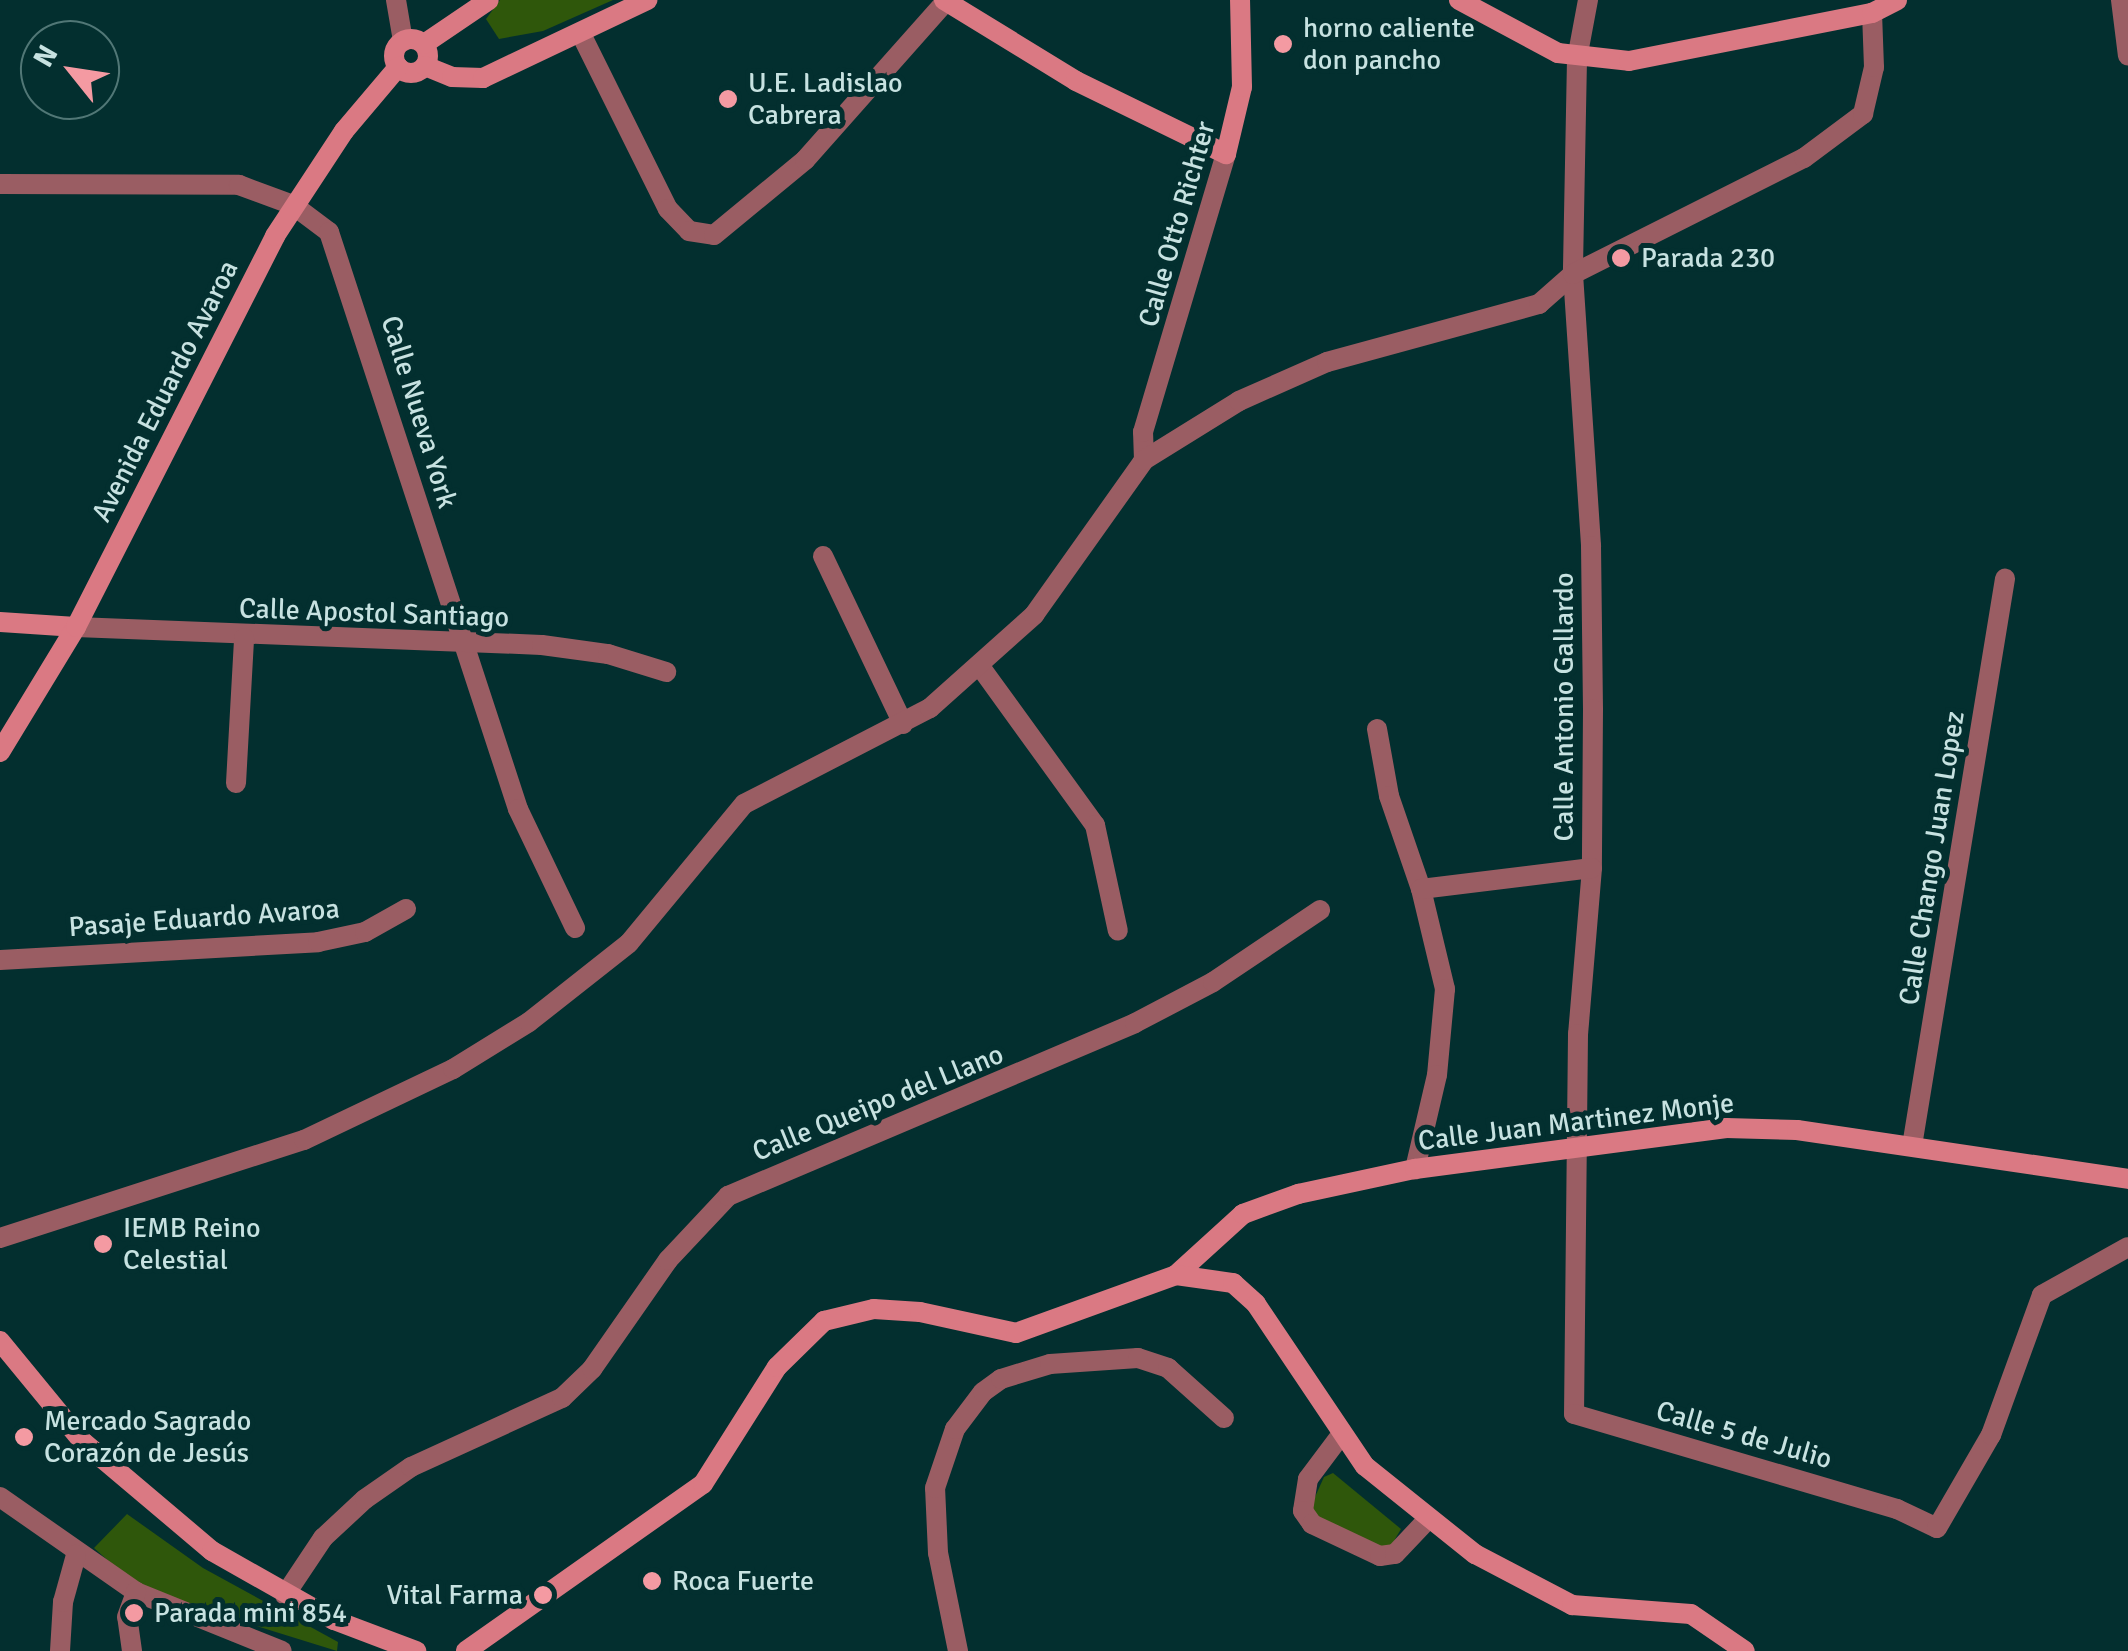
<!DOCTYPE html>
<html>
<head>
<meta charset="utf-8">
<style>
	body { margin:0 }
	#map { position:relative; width:2128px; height:1651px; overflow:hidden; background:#032f2f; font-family:Signika,sans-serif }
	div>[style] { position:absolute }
	.green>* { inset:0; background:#2f570b }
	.street>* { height:20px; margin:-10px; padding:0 10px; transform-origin:10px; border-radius:10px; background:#9a5d63 }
	.secondary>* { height:20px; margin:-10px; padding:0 10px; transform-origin:10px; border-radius:10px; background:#da7983 }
	.secondary>.ring { margin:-10px; padding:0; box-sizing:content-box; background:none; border:20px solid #da7983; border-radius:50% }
	.dots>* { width:28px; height:28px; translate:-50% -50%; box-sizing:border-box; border:5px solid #032f2f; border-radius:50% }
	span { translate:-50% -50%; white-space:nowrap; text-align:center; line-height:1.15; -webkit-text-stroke:10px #032f2f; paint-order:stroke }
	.poi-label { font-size:28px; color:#c7e2e1 }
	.left { translate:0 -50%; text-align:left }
	.right { translate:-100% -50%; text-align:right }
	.street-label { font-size:28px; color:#c7e2e1 }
	.north { position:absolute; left:20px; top:20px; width:100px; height:100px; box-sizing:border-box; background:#032f2f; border:2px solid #517776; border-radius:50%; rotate:300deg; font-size:28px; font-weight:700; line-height:40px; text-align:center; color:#c7e2e1 }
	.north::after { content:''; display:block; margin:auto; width:35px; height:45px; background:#f49aa2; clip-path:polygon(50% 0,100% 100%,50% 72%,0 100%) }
</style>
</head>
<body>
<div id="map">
	<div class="green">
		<i style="clip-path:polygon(500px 0,613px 0,543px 31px,499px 39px,486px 19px)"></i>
		<i style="clip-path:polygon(1333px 1473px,1401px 1529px,1388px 1551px,1327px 1526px,1310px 1508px,1324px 1477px)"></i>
		<i style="clip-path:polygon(127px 1514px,203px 1568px,338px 1642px,337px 1651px,170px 1599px,122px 1573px,94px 1548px)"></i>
	</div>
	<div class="street">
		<i style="left:396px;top:0;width:42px;rotate:80.3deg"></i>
		<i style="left:1588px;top:0;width:60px;rotate:100.6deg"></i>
		<i style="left:1577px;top:59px;width:215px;rotate:91.1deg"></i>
		<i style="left:1573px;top:274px;width:273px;rotate:86.2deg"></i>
		<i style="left:1591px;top:546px;width:163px;rotate:89.3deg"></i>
		<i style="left:1593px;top:709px;width:159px;rotate:90.4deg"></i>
		<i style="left:1592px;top:868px;width:167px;rotate:94.8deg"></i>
		<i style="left:1578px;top:1034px;width:380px;rotate:90.6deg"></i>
		<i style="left:1574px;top:1414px;width:337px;rotate:16.4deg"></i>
		<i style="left:1897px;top:1509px;width:44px;rotate:25.4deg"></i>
		<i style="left:1937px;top:1528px;width:108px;rotate:-59.9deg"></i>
		<i style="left:1991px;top:1435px;width:149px;rotate:-70deg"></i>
		<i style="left:2042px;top:1295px;width:98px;rotate:-29.2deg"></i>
		<i style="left:2121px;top:0;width:56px;rotate:82.9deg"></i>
		<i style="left:582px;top:36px;width:193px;rotate:63.6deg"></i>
		<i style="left:668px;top:209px;width:30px;rotate:46deg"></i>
		<i style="left:689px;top:231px;width:25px;rotate:9deg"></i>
		<i style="left:714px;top:235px;width:118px;rotate:-39.5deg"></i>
		<i style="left:805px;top:160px;width:214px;rotate:-48.4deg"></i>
		<i style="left:0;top:184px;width:239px;rotate:0.2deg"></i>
		<i style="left:239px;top:185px;width:58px;rotate:20.3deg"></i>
		<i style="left:293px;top:205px;width:45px;rotate:36.9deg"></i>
		<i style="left:329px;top:232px;width:607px;rotate:71.86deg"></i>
		<i style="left:518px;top:809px;width:132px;rotate:64.4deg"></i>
		<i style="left:1144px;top:460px;width:28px;rotate:-92deg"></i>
		<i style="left:1143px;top:432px;width:290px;rotate:-73.4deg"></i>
		<i style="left:823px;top:556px;width:186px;rotate:64.5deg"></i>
		<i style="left:76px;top:627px;width:466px;rotate:2.2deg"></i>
		<i style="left:542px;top:645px;width:67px;rotate:7.8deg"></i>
		<i style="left:608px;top:654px;width:61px;rotate:17.2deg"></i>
		<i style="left:979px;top:665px;width:198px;rotate:54.1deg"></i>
		<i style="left:1095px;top:825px;width:108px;rotate:77.8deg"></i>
		<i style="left:1377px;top:729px;width:68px;rotate:79.8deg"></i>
		<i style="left:1389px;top:796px;width:98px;rotate:71deg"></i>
		<i style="left:1421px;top:889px;width:103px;rotate:76.5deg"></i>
		<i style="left:1445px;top:989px;width:86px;rotate:95.3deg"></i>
		<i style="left:1437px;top:1075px;width:97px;rotate:103.2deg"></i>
		<i style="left:236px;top:783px;width:145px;rotate:-86.8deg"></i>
		<i style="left:1421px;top:889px;width:172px;rotate:-7deg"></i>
		<i style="left:0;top:960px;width:319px;rotate:-3.2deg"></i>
		<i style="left:318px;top:942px;width:48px;rotate:-12deg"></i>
		<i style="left:365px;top:932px;width:47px;rotate:-29.3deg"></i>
		<i style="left:1912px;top:1146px;width:575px;rotate:-80.69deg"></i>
		<i style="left:0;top:1238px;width:319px;rotate:-17.9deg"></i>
		<i style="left:304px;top:1140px;width:165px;rotate:-25.5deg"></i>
		<i style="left:453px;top:1069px;width:89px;rotate:-31.7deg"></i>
		<i style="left:529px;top:1022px;width:127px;rotate:-38.3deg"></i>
		<i style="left:629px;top:943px;width:180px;rotate:-50.4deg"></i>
		<i style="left:744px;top:804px;width:209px;rotate:-27.3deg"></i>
		<i style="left:930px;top:708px;width:140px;rotate:-41.8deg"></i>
		<i style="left:1034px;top:615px;width:190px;rotate:-54.6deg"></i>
		<i style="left:1144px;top:460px;width:112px;rotate:-31.8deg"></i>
		<i style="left:1239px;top:401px;width:96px;rotate:-23.9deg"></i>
		<i style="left:1327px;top:362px;width:220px;rotate:-15.3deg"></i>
		<i style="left:1539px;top:304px;width:45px;rotate:-41.4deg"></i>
		<i style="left:1573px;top:274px;width:258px;rotate:-26.7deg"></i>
		<i style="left:1804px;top:158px;width:74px;rotate:-36.7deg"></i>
		<i style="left:1863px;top:114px;width:48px;rotate:-76.8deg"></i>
		<i style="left:1874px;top:67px;width:54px;rotate:-92.1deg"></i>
		<i style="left:1341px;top:1435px;width:55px;rotate:126.9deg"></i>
		<i style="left:1308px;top:1479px;width:32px;rotate:99deg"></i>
		<i style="left:1303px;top:1511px;width:16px;rotate:55deg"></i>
		<i style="left:1312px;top:1524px;width:75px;rotate:25.2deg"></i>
		<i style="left:1380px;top:1556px;width:15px;rotate:-8deg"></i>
		<i style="left:1395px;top:1554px;width:47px;rotate:-46.7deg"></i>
		<i style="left:0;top:1497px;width:166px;rotate:34.9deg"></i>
		<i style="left:136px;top:1592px;width:157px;rotate:22deg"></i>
		<i style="left:285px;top:1595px;width:69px;rotate:-56.3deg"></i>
		<i style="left:323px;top:1538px;width:57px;rotate:-42.9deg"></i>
		<i style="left:365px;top:1499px;width:56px;rotate:-34.8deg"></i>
		<i style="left:411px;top:1467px;width:166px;rotate:-24.6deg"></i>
		<i style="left:562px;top:1398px;width:42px;rotate:-44deg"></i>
		<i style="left:592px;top:1369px;width:133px;rotate:-55.1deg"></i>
		<i style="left:668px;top:1260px;width:88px;rotate:-46.8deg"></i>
		<i style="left:728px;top:1196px;width:442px;rotate:-23deg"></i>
		<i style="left:1135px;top:1023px;width:88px;rotate:-27.7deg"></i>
		<i style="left:1213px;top:982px;width:129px;rotate:-33.9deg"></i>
		<i style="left:60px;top:1651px;width:49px;rotate:-86.5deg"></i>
		<i style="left:63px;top:1602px;width:49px;rotate:-74.5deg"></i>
		<i style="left:132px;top:1651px;width:34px;rotate:-98deg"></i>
		<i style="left:127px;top:1617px;width:27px;rotate:-70deg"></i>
		<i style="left:958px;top:1651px;width:100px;rotate:-101.5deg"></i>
		<i style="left:938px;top:1553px;width:65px;rotate:-92.6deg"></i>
		<i style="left:935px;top:1488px;width:62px;rotate:-71.3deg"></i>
		<i style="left:955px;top:1429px;width:46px;rotate:-52.9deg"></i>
		<i style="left:983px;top:1392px;width:22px;rotate:-36deg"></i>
		<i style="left:1001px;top:1379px;width:51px;rotate:-17deg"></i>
		<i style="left:1050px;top:1364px;width:88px;rotate:-3.9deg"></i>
		<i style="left:1138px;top:1358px;width:32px;rotate:18deg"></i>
		<i style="left:1168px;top:1368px;width:75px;rotate:41.8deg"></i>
	</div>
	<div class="secondary">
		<i style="left:944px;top:0;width:155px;rotate:31.5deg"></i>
		<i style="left:1076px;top:81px;width:167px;rotate:26deg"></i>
		<i style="left:1226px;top:154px;width:69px;rotate:-76.6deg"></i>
		<i style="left:1242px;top:87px;width:87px;rotate:-91.3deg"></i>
		<i style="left:1459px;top:0;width:112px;rotate:28.2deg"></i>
		<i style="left:1558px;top:53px;width:71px;rotate:6.4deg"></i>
		<i style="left:1629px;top:61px;width:248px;rotate:-11.2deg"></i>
		<i style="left:1872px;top:13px;width:28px;rotate:-27deg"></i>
		<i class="ring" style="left:394px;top:39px;width:14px;height:14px"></i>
		<i style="left:424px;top:44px;width:78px;rotate:-34.1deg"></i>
		<i style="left:425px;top:66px;width:29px;rotate:22deg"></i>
		<i style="left:452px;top:77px;width:31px;rotate:2deg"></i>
		<i style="left:483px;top:78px;width:182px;rotate:-25.4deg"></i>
		<i style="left:0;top:622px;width:76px;rotate:3.8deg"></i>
		<i style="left:0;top:752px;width:146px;rotate:-58.7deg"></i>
		<i style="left:76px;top:627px;width:439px;rotate:-63deg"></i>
		<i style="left:275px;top:236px;width:126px;rotate:-56.7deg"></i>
		<i style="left:344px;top:131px;width:84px;rotate:-49.8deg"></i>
		<i style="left:1176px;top:1275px;width:91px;rotate:-42.3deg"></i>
		<i style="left:1243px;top:1214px;width:59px;rotate:-20deg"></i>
		<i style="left:1298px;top:1194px;width:120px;rotate:-12.1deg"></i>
		<i style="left:1415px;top:1169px;width:314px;rotate:-7.5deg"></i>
		<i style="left:1726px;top:1128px;width:71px;rotate:1.6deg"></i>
		<i style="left:1797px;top:1130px;width:335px;rotate:8.4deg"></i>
		<i style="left:0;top:1341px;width:131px;rotate:50.6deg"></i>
		<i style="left:83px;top:1442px;width:169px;rotate:40.2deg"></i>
		<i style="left:212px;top:1551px;width:140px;rotate:29.5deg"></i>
		<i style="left:334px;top:1620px;width:88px;rotate:20.7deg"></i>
		<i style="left:466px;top:1651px;width:290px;rotate:-35.2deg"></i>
		<i style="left:703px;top:1484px;width:138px;rotate:-57.7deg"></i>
		<i style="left:777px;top:1367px;width:66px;rotate:-44.4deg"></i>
		<i style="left:824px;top:1321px;width:51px;rotate:-13.5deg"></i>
		<i style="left:874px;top:1309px;width:46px;rotate:3.7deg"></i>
		<i style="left:920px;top:1312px;width:98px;rotate:12.3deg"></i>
		<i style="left:1016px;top:1333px;width:170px;rotate:-19.9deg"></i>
		<i style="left:1176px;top:1275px;width:58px;rotate:8deg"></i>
		<i style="left:1233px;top:1283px;width:31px;rotate:42deg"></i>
		<i style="left:1256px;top:1304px;width:195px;rotate:56.1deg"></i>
		<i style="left:1365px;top:1466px;width:141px;rotate:38.7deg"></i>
		<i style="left:1475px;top:1554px;width:110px;rotate:27.7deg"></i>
		<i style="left:1572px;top:1605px;width:119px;rotate:4.3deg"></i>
		<i style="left:1691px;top:1614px;width:65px;rotate:34.4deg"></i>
	</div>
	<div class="dots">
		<i style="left:1283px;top:44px;background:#f49aa2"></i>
		<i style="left:728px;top:99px;background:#f49aa2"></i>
		<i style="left:1621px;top:258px;background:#f49aa2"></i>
		<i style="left:103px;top:1244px;background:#f49aa2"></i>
		<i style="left:24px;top:1437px;background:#f49aa2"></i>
		<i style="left:652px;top:1581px;background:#f49aa2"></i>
		<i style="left:543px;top:1595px;background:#f49aa2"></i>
		<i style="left:134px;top:1613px;background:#f49aa2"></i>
	</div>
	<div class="poi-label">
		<span class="left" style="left:1303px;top:44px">horno caliente<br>don pancho</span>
		<span class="left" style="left:748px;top:99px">U.E. Ladislao<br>Cabrera</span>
		<span class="left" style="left:1641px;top:258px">Parada 230</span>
		<span class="left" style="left:123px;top:1244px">IEMB Reino<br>Celestial</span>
		<span class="left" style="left:44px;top:1437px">Mercado Sagrado<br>Corazón de Jesús</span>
		<span class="left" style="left:672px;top:1581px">Roca Fuerte</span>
		<span class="right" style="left:523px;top:1595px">Vital Farma</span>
		<span class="left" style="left:154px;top:1613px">Parada mini 854</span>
	</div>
	<div class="street-label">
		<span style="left:1177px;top:224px;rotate:-74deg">Calle Otto Richter</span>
		<span style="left:165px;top:391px;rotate:-63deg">Avenida Eduardo Avaroa</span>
		<span style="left:419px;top:412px;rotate:73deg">Calle Nueva York</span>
		<span style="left:374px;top:613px;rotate:2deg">Calle Apostol Santiago</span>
		<span style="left:1564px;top:707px;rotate:-90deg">Calle Antonio Gallardo</span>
		<span style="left:1932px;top:858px;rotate:-81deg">Calle Chango Juan Lopez</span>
		<span style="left:204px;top:918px;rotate:-4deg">Pasaje Eduardo Avaroa</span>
		<span style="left:878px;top:1103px;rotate:-22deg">Calle Queipo del Llano</span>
		<span style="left:1576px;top:1122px;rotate:-7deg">Calle Juan Martinez Monje</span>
		<span style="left:1744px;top:1435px;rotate:16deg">Calle 5 de Julio</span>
	</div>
	<div class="north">N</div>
</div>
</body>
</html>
